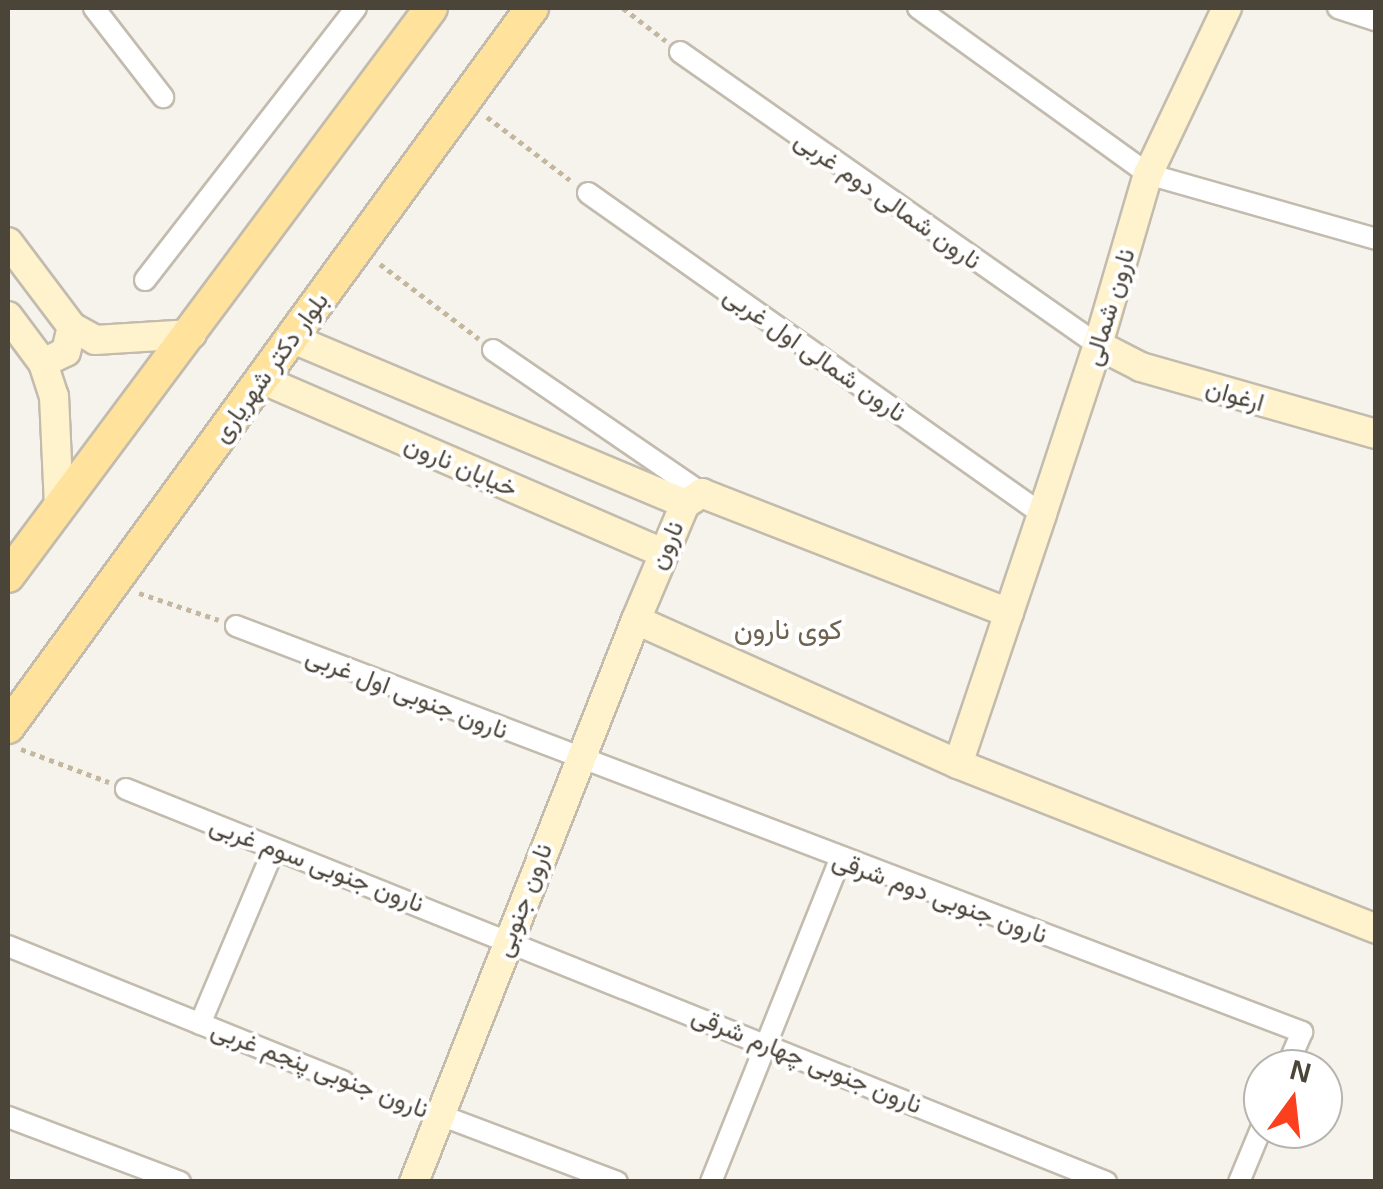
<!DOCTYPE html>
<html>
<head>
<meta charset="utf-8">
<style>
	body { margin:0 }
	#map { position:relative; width:1383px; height:1189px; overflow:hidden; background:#f6f3ec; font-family:Helvetica,Vazirmatn,sans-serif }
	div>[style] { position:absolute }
	.path>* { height:5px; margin-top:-2.5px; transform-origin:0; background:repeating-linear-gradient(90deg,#c4b79f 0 5px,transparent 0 10px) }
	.roads { filter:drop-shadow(2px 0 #c2bbae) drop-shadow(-2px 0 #c2bbae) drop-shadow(0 2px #c2bbae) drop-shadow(0 -2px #c2bbae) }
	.street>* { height:20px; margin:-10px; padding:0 10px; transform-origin:10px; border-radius:10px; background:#fff }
	.secondary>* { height:28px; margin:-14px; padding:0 14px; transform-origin:14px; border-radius:14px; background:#fff3cd }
	.primary>* { height:32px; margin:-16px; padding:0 16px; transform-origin:16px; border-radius:16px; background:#ffe39c }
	span { translate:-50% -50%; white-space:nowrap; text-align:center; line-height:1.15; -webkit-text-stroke:8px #fff; paint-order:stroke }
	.street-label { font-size:25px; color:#4b4439 }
	.neighbourhood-label { font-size:28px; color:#6e6250 }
	.frame { position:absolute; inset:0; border:10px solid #4b4439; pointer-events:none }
	.north { position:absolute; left:1243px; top:1049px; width:100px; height:100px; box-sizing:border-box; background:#fff; border:2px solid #b7b4b0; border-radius:50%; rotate:15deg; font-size:28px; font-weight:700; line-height:40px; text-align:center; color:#4b4439 }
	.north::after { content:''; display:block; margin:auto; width:35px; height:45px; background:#fc3f1d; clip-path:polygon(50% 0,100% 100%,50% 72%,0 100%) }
</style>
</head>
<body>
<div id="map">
	<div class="path">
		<i style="left:623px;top:8px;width:54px;rotate:37.5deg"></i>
		<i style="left:487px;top:117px;width:104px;rotate:37.2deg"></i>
		<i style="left:380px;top:264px;width:124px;rotate:37.1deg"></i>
		<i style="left:139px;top:593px;width:84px;rotate:18.6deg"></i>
		<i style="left:21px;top:749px;width:94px;rotate:20.6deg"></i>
		<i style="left:361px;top:1088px;width:59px;rotate:18.7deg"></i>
	</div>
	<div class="roads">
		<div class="street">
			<i style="left:94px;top:8px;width:113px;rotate:52.2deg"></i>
			<i style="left:918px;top:8px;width:284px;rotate:35.8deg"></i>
			<i style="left:1148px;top:174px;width:237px;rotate:15.9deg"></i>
			<i style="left:1338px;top:8px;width:40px;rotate:18deg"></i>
			<i style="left:680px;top:52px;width:510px;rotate:35.03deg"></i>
			<i style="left:588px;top:193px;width:556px;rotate:35.26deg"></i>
			<i style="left:145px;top:280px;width:344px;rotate:-52.2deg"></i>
			<i style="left:493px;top:350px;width:253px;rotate:34.4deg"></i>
			<i style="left:236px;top:626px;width:1141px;rotate:20.85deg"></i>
			<i style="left:1302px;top:1032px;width:40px;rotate:113.4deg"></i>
			<i style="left:126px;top:789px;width:1056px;rotate:21.85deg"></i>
			<i style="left:8px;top:946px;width:362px;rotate:22deg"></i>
			<i style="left:200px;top:1024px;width:190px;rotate:-67.1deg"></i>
			<i style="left:440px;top:1115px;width:189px;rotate:20.7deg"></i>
			<i style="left:8px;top:1117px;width:184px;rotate:20.7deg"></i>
			<i style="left:711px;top:1182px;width:347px;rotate:-68.2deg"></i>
			<i style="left:1239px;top:1182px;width:63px;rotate:-67.5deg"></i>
		</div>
		<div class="secondary">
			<i style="left:8px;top:242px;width:106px;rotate:53deg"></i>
			<i style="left:72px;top:327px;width:26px;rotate:29deg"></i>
			<i style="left:95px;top:340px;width:97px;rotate:-3.5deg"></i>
			<i style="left:8px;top:316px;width:59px;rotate:53.3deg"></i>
			<i style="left:43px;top:363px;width:35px;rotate:72deg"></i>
			<i style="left:54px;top:396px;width:109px;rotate:87.4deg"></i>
			<i style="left:291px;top:338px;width:428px;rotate:22.8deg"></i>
			<i style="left:1098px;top:345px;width:48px;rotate:27.1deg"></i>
			<i style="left:1141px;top:367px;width:244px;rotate:15.9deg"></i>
			<i style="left:43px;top:363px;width:25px;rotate:-26deg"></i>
			<i style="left:66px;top:352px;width:26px;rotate:-77deg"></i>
			<i style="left:261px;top:379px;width:435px;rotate:23.4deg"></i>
			<i style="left:1009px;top:613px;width:330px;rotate:-158.7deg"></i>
			<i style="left:702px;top:493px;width:20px;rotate:147deg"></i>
			<i style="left:685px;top:504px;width:126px;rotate:112.9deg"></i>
			<i style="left:636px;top:620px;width:353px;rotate:24.1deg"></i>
			<i style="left:958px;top:764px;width:264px;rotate:-71.4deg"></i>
			<i style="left:1042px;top:514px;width:178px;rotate:-71.7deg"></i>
			<i style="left:1098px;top:345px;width:178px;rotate:-73.7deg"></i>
			<i style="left:1148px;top:174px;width:184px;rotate:-64.6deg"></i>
			<i style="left:958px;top:764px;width:449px;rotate:21.5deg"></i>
			<i style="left:414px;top:1182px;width:604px;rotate:-68.45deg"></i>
		</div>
		<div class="primary">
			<i style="left:8px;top:576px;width:708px;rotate:-53.32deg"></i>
			<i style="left:8px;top:727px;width:890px;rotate:-53.92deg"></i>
		</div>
	</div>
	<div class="street-label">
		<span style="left:888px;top:200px;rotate:35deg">نارون شمالی دوم غربی</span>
		<span style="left:1109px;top:307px;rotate:-73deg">نارون شمالی</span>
		<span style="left:815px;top:354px;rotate:35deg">نارون شمالی اول غربی</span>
		<span style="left:270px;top:367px;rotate:-54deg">بلوار دکتر شهریاری</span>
		<span style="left:1235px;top:395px;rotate:16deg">ارغوان</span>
		<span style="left:461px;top:466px;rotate:23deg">خیابان نارون</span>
		<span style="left:666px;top:545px;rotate:-66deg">نارون</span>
		<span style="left:407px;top:693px;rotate:21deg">نارون جنوبی اول غربی</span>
		<span style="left:317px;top:864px;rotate:21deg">نارون جنوبی سوم غربی</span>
		<span style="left:940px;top:897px;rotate:20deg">نارون جنوبی دوم شرقی</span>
		<span style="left:523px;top:900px;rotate:-69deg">نارون جنوبی</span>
		<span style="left:807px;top:1060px;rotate:22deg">نارون جنوبی چهارم شرقی</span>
		<span style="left:320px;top:1069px;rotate:21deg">نارون جنوبی پنجم غربی</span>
	</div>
	<div class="neighbourhood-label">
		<span style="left:788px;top:630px">کوی نارون</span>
	</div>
	<div class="frame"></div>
	<div class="north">N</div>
</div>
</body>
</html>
